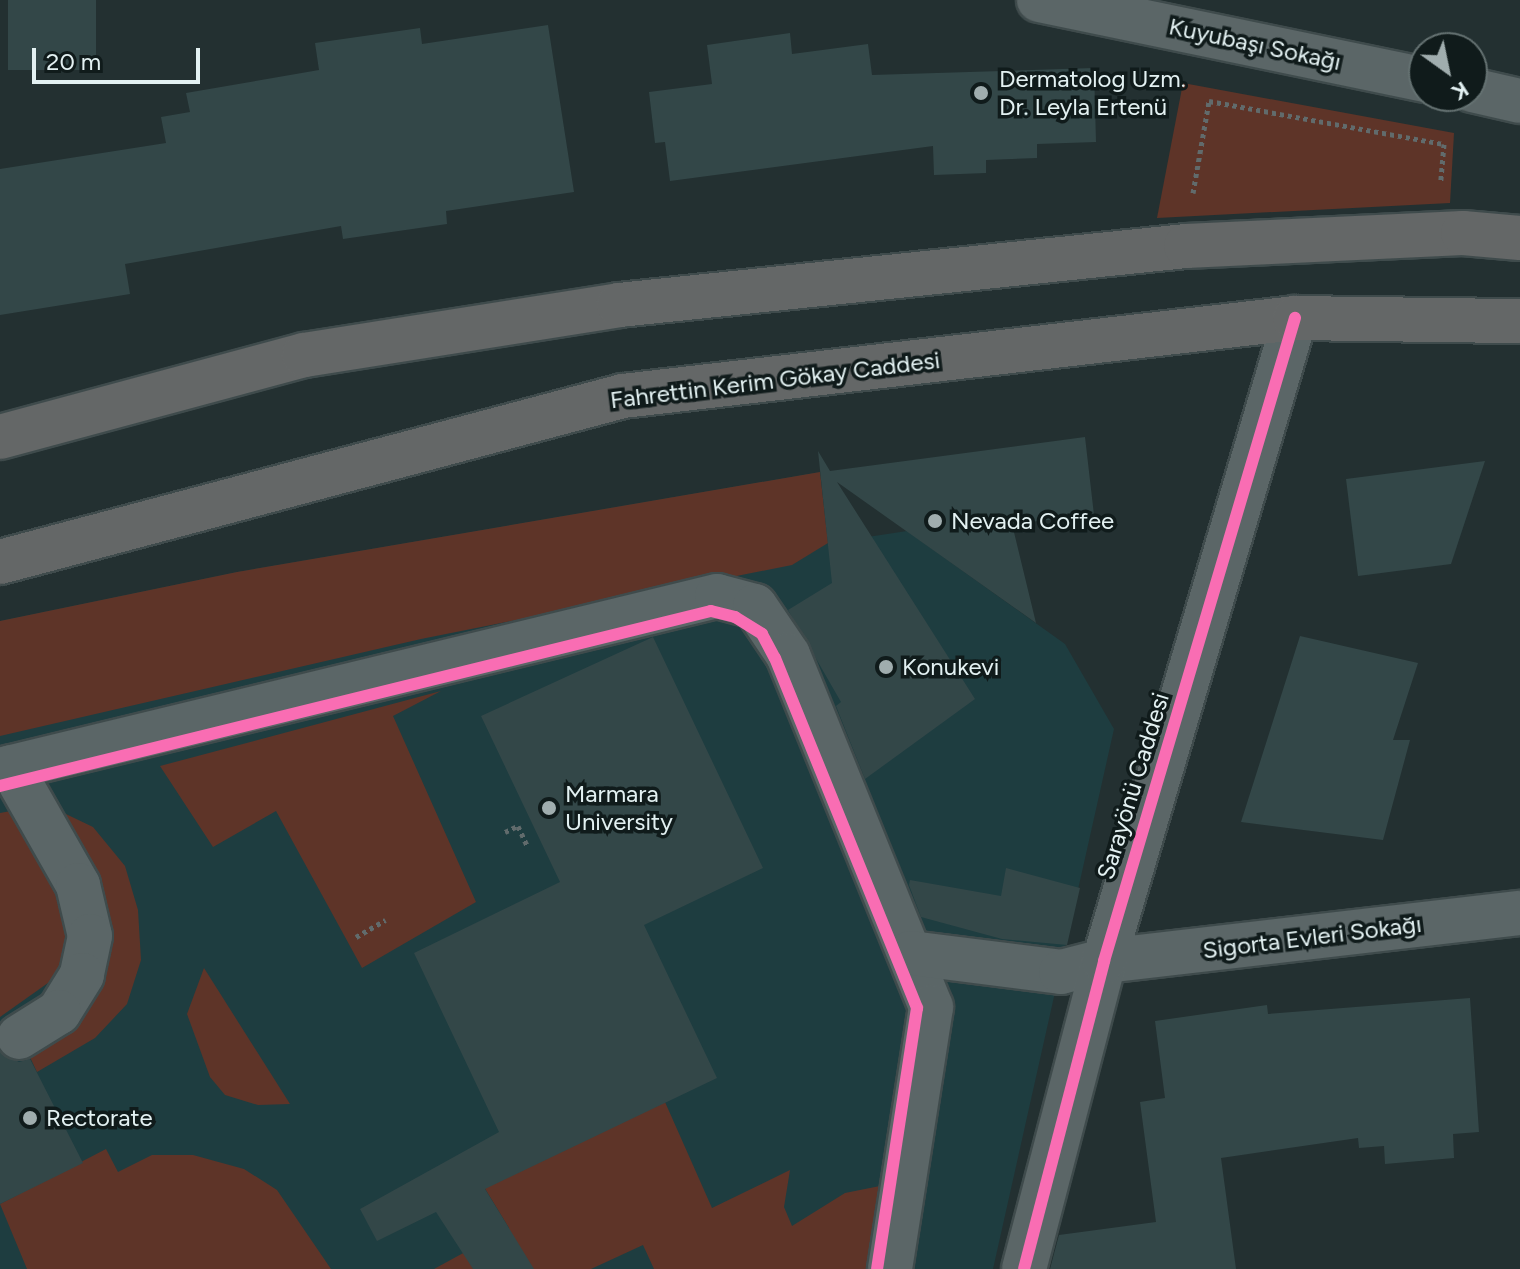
<!DOCTYPE html>
<html>
<head>
<meta charset="utf-8">
<style>
	body { margin:0 }
	#map { position:relative; width:1520px; height:1269px; overflow:hidden; background:#233031; font-family:Figtree,sans-serif }
	div>[style] { position:absolute }
	.built>* { inset:0; background:#1e3d40 }
	.green>* { inset:0; background:#5e3428 }
	.building>* { inset:0; background:#334748; transform-origin:0 0 }
	.path>* { height:5px; margin-top:-2.5px; transform-origin:0; background:repeating-linear-gradient(90deg,#616b6c 0 4px,transparent 0 8px) }
	.roads { filter:drop-shadow(2px 0 #3f4b4c) drop-shadow(-2px 0 #3f4b4c) drop-shadow(0 2px #3f4b4c) drop-shadow(0 -2px #3f4b4c) }
	.minor>* { height:44px; margin:-22px; padding:0 22px; transform-origin:22px; border-radius:22px; background:#5b6667 }
	.major>* { height:44px; margin:-22px; padding:0 22px; transform-origin:22px; border-radius:22px; background:#646767 }
	.cycleway>* { height:12px; margin:-6px; padding:0 6px; transform-origin:6px; border-radius:6px; background:#f96db3 }
	.dots>* { width:22px; height:22px; translate:-50% -50%; box-sizing:border-box; border:4px solid #101b1b; border-radius:50% }
	span { translate:-50% -50%; white-space:nowrap; text-align:center; line-height:1.15; -webkit-text-stroke:7px #101b1b; paint-order:stroke }
	.street-label { font-size:24px; color:#e3f1f2 }
	.poi-label { font-size:24px; color:#e3f1f2 }
	.left { translate:0 -50%; text-align:left }
	.north { position:absolute; left:1408px; top:32px; width:80px; height:80px; box-sizing:border-box; background:#101b1b; border:2px solid #647171; border-radius:50%; rotate:147deg; font-size:22px; font-weight:700; line-height:32px; text-align:center; color:#e3f1f2 }
	.north::after { content:''; display:block; margin:auto; width:28px; height:36px; background:#a0adae; clip-path:polygon(50% 0,100% 100%,50% 72%,0 100%) }
	.scale { position:absolute; left:32px; top:48px; width:168px; height:36px; box-sizing:border-box; border:4px solid #e3f1f2; border-top:0; padding-left:10px; font-size:24px; line-height:28px; white-space:nowrap; color:#e3f1f2; -webkit-text-stroke:6px #101b1b; paint-order:stroke }
</style>
</head>
<body>
<div id="map">
	<div class="built">
		<i style="clip-path:polygon(820px 472px,828px 543px,907px 531px,1065px 644px,1114px 729px,993px 1269px,0 1269px,0 621px,237px 572px)"></i>
	</div>
	<div class="green">
		<i style="clip-path:polygon(1183px 83px,1454px 133px,1450px 203px,1157px 218px)"></i>
		<i style="clip-path:polygon(820px 472px,828px 543px,792px 565px,421px 639px,0 736px,0 621px,237px 572px)"></i>
		<i style="clip-path:polygon(441px 691px,393px 716px,476px 902px,362px 968px,276px 811px,213px 847px,160px 766px)"></i>
		<i style="clip-path:polygon(45px 804px,93px 827px,125px 866px,138px 910px,141px 960px,127px 1004px,95px 1038px,37px 1072px,28px 1053px,99px 984px)"></i>
		<i style="clip-path:polygon(16px 810px,67px 916px,66px 953px,55px 978px,0 1017px,0 813px)"></i>
		<i style="clip-path:polygon(204px 968px,290px 1104px,258px 1105px,225px 1095px,210px 1077px,187px 1014px)"></i>
		<i style="clip-path:polygon(665px 1102px,712px 1208px,790px 1170px,784px 1207px,792px 1226px,845px 1193px,890px 1184px,877px 1269px,654px 1269px,643px 1245px,591px 1269px,434px 1269px,509px 1228px,484px 1187px)"></i>
		<i style="clip-path:polygon(106px 1149px,118px 1172px,152px 1155px,193px 1155px,244px 1169px,277px 1190px,331px 1269px,27px 1269px,0 1204px)"></i>
	</div>
	<div class="building">
		<i style="left:8px;top:0;width:88px;height:70px"></i>
		<i style="clip-path:polygon(548px 25px,574px 192px,446px 211px,447px 224px,343px 239px,341px 226px,125px 264px,130px 294px,0 315px,0 169px,166px 143px,161px 117px,190px 112px,186px 93px,319px 70px,315px 43px,420px 28px,422px 44px)"></i>
		<i style="clip-path:polygon(790px 33px,792px 54px,868px 44px,872px 75px,1094px 68px,1096px 142px,1037px 144px,1037px 158px,986px 160px,986px 173px,934px 175px,933px 146px,670px 181px,665px 142px,655px 143px,649px 92px,712px 84px,707px 45px)"></i>
		<i style="clip-path:polygon(1085px 437px,1094px 515px,1012px 524px,1036px 623px,837px 482px,975px 699px,865px 779px,836px 706px,841px 702px,788px 610px,832px 583px,818px 451px,830px 471px)"></i>
		<i style="clip-path:polygon(1485px 461px,1451px 564px,1358px 576px,1346px 479px)"></i>
		<i style="clip-path:polygon(1300px 636px,1418px 663px,1393px 740px,1410px 740px,1383px 840px,1241px 822px)"></i>
		<i style="clip-path:polygon(653px 637px,763px 868px,644px 925px,717px 1078px,485px 1189px,534px 1269px,473px 1269px,436px 1212px,377px 1241px,360px 1209px,499px 1132px,414px 953px,560px 882px,481px 716px)"></i>
		<i style="clip-path:polygon(1006px 868px,1080px 888px,1067px 945px,1002px 939px,921px 917px,909px 885px,910px 880px,1001px 896px)"></i>
		<i style="clip-path:polygon(1470px 998px,1479px 1132px,1453px 1134px,1454px 1158px,1385px 1164px,1384px 1146px,1359px 1148px,1358px 1138px,1221px 1158px,1236px 1269px,1050px 1269px,1059px 1235px,1156px 1222px,1140px 1102px,1165px 1098px,1155px 1021px,1267px 1005px,1268px 1014px)"></i>
		<i style="clip-path:polygon(0 1052px,19px 1062px,30px 1059px,83px 1163px,0 1204px)"></i>
	</div>
	<div class="path">
		<i style="left:1193px;top:193px;width:93px;rotate:-80.1deg"></i>
		<i style="left:1209px;top:101px;width:239px;rotate:10.4deg"></i>
		<i style="left:1444px;top:144px;width:38px;rotate:95deg"></i>
		<i style="left:505px;top:832px;width:14px;rotate:-25deg"></i>
		<i style="left:518px;top:826px;width:23px;rotate:65deg"></i>
		<i style="left:356px;top:937px;width:34px;rotate:-30deg"></i>
	</div>
	<div class="roads">
		<div class="minor">
			<i style="left:1039px;top:0;width:393px;rotate:11.7deg"></i>
			<i style="left:1472px;top:90px;width:49px;rotate:12.9deg"></i>
			<i style="left:11px;top:767px;width:136px;rotate:60.4deg"></i>
			<i style="left:78px;top:885px;width:52px;rotate:76.8deg"></i>
			<i style="left:90px;top:936px;width:40px;rotate:102deg"></i>
			<i style="left:82px;top:975px;width:44px;rotate:121.9deg"></i>
			<i style="left:59px;top:1012px;width:47px;rotate:148deg"></i>
			<i style="left:0;top:770px;width:738px;rotate:-13.64deg"></i>
			<i style="left:717px;top:596px;width:39px;rotate:15deg"></i>
			<i style="left:755px;top:606px;width:59px;rotate:56deg"></i>
			<i style="left:788px;top:655px;width:380px;rotate:67.9deg"></i>
			<i style="left:931px;top:1007px;width:265px;rotate:98.9deg"></i>
			<i style="left:911px;top:953px;width:151px;rotate:7.2deg"></i>
			<i style="left:1061px;top:972px;width:44px;rotate:-14.3deg"></i>
			<i style="left:1104px;top:961px;width:419px;rotate:-6.6deg"></i>
			<i style="left:1024px;top:1269px;width:318px;rotate:-75.4deg"></i>
			<i style="left:1104px;top:961px;width:671px;rotate:-73.46deg"></i>
		</div>
		<div class="major">
			<i style="left:0;top:437px;width:315px;rotate:-15.1deg"></i>
			<i style="left:304px;top:355px;width:319px;rotate:-9deg"></i>
			<i style="left:619px;top:305px;width:570px;rotate:-5.94deg"></i>
			<i style="left:1186px;top:246px;width:277px;rotate:-2.7deg"></i>
			<i style="left:1463px;top:233px;width:57px;rotate:5deg"></i>
			<i style="left:0;top:562px;width:645px;rotate:-14.92deg"></i>
			<i style="left:623px;top:396px;width:677px;rotate:-6.62deg"></i>
			<i style="left:1295px;top:318px;width:225px;rotate:0.8deg"></i>
		</div>
	</div>
	<div class="cycleway">
		<i style="left:0;top:786px;width:732px;rotate:-13.83deg"></i>
		<i style="left:711px;top:611px;width:25px;rotate:14deg"></i>
		<i style="left:735px;top:617px;width:32px;rotate:32deg"></i>
		<i style="left:762px;top:634px;width:27px;rotate:62deg"></i>
		<i style="left:775px;top:658px;width:378px;rotate:67.9deg"></i>
		<i style="left:917px;top:1008px;width:264px;rotate:98.7deg"></i>
		<i style="left:1024px;top:1269px;width:318px;rotate:-75.4deg"></i>
		<i style="left:1104px;top:961px;width:671px;rotate:-73.46deg"></i>
	</div>
	<div class="dots">
		<i style="left:981px;top:93px;background:#a0adae"></i>
		<i style="left:935px;top:521px;background:#a0adae"></i>
		<i style="left:886px;top:667px;background:#a0adae"></i>
		<i style="left:549px;top:808px;background:#a0adae"></i>
		<i style="left:30px;top:1118px;background:#a0adae"></i>
	</div>
	<div class="street-label">
		<span style="left:1255px;top:44px;rotate:12deg">Kuyubaşı Sokağı</span>
		<span style="left:775px;top:380px;rotate:-7deg">Fahrettin Kerim Gökay Caddesi</span>
		<span style="left:1133px;top:786px;rotate:-73deg">Sarayönü Caddesi</span>
		<span style="left:1312px;top:937px;rotate:-7deg">Sigorta Evleri Sokağı</span>
	</div>
	<div class="poi-label">
		<span class="left" style="left:999px;top:93px">Dermatolog Uzm.<br>Dr. Leyla Ertenü</span>
		<span class="left" style="left:951px;top:521px">Nevada Coffee</span>
		<span class="left" style="left:902px;top:667px">Konukevi</span>
		<span class="left" style="left:565px;top:808px">Marmara<br>University</span>
		<span class="left" style="left:46px;top:1118px">Rectorate</span>
	</div>
	<div class="north">K</div>
	<div class="scale">20 m</div>
</div>
</body>
</html>
